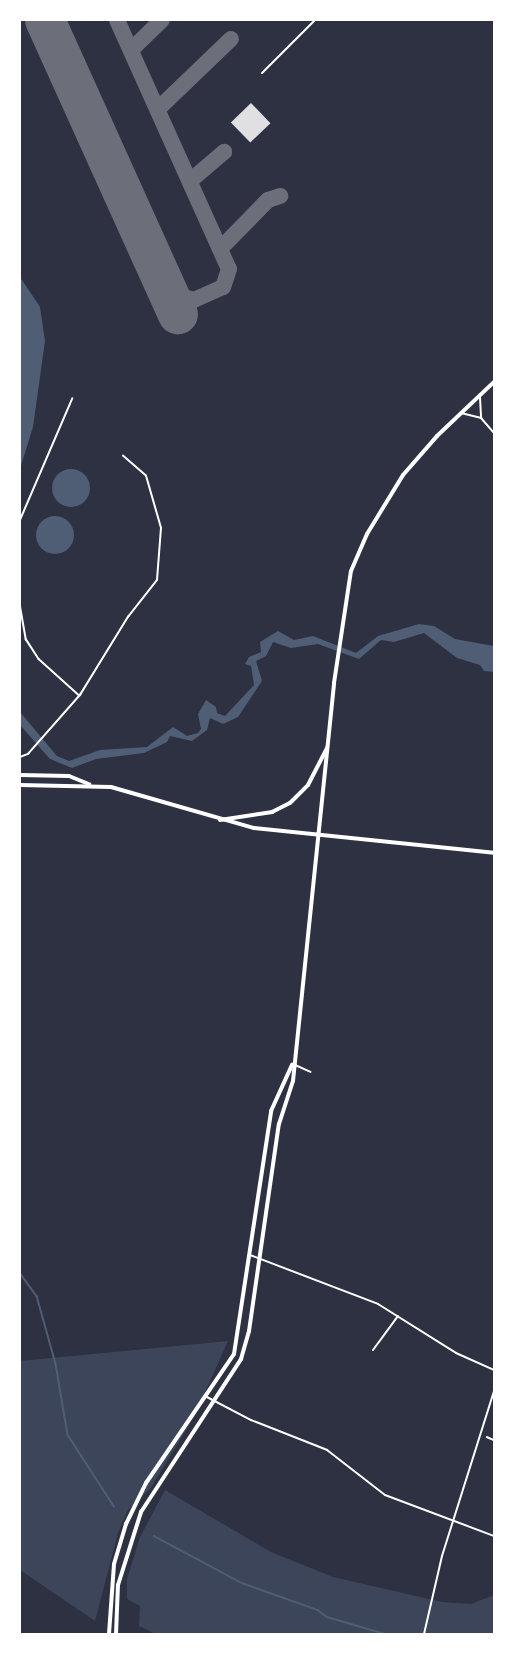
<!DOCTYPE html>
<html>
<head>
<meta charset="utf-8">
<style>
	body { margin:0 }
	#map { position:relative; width:514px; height:1654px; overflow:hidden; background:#2d3142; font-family:"Roboto Condensed",sans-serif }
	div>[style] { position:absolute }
	.green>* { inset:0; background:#3c4559 }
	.water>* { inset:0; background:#4f5d75 }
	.round { border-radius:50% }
	.stream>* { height:1.5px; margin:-0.75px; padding:0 0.75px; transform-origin:0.75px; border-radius:0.75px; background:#4f5d75 }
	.taxiway>* { height:16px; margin:-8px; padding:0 8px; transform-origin:8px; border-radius:8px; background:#6c6f7a }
	.runway>* { height:40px; margin:-20px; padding:0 20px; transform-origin:20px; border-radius:20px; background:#6c6f7a }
	.building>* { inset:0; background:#e0e0e3; transform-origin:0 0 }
	.path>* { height:1.5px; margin:-0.75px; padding:0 0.75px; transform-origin:0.75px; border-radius:0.75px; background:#fff }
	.service>* { height:1.5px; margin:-0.75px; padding:0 0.75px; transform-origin:0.75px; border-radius:0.75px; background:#fff }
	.minor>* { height:2px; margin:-1px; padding:0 1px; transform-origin:1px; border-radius:1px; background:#fff }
	.secondary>* { height:4px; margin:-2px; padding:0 2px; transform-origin:2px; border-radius:2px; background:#fff }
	span { translate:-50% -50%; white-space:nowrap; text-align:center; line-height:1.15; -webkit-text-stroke:6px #fff; paint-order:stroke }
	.frame { position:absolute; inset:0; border:21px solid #fff; pointer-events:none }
</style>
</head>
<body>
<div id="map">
	<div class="green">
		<i style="clip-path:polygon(228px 1341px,194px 1417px,150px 1489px,128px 1510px,118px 1533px,95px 1621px,20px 1570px,20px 1361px)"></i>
		<i style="clip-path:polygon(165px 1490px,271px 1552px,333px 1577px,442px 1602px,471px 1604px,494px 1595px,494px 1634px,156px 1634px,139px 1626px,140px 1606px,127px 1599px,127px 1579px,140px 1537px)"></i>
	</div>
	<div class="water">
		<i style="clip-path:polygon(20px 277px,40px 307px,45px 341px,33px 427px,20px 469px)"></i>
		<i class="round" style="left:52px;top:469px;width:38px;height:38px"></i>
		<i class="round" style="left:36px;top:516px;width:38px;height:38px"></i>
		<i style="clip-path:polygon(419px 624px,434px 626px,455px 639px,494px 646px,494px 672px,484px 671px,480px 665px,457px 658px,424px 633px,394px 642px,381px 640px,359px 659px,318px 644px,291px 648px,273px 642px,266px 656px,256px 661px,262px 681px,238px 717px,223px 724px,210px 718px,207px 730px,192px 741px,170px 736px,167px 742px,144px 753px,96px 759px,72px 768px,50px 759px,20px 725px,20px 712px,57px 756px,69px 761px,100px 750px,147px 747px,173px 727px,187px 736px,198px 733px,201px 729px,198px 714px,206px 700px,216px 707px,217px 713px,225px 716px,254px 685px,251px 666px,245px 664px,249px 657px,261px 652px,260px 642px,278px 631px,294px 640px,313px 636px,356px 653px,378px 636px)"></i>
	</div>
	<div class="stream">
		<i style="left:20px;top:1273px;width:29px;rotate:54deg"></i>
		<i style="left:37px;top:1296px;width:71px;rotate:74.4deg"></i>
		<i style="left:56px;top:1364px;width:72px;rotate:80.4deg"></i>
		<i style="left:68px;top:1435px;width:85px;rotate:57.1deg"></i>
		<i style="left:154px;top:1536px;width:100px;rotate:28.1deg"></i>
		<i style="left:242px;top:1583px;width:81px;rotate:19.6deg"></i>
		<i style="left:318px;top:1610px;width:11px;rotate:38deg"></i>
		<i style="left:327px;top:1617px;width:60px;rotate:16.3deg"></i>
	</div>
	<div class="taxiway">
		<i style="left:117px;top:20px;width:273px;rotate:65.8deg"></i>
		<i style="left:229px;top:269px;width:19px;rotate:108deg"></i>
		<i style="left:223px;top:287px;width:32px;rotate:156deg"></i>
		<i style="left:194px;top:300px;width:26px;rotate:-164deg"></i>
		<i style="left:131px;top:50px;width:43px;rotate:-44.1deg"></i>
		<i style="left:158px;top:109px;width:101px;rotate:-43.8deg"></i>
		<i style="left:190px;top:181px;width:45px;rotate:-40.5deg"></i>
		<i style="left:220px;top:249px;width:69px;rotate:-45.6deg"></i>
		<i style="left:268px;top:200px;width:13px;rotate:-18deg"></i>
	</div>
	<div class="runway">
		<i style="left:45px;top:20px;width:323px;rotate:65.7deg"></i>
	</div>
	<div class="building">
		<i style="left:251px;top:103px;width:28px;height:28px;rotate:46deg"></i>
	</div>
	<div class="path">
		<i style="left:487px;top:1437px;width:8px;rotate:23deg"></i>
	</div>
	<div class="service">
		<i style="left:20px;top:520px;width:132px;rotate:-66.7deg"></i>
		<i style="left:20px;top:604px;width:36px;rotate:80deg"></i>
		<i style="left:26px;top:639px;width:24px;rotate:57deg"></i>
		<i style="left:39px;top:659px;width:54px;rotate:42deg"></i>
		<i style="left:20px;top:757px;width:9px;rotate:-21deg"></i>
		<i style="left:28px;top:754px;width:79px;rotate:-48.6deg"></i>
		<i style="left:80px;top:695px;width:92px;rotate:-58.4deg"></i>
		<i style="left:128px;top:617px;width:47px;rotate:-51.9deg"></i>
		<i style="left:157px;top:580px;width:52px;rotate:-85.6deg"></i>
		<i style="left:161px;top:528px;width:54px;rotate:-106.1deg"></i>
		<i style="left:146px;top:476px;width:30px;rotate:-139deg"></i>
	</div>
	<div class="minor">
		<i style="left:262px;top:73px;width:75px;rotate:-45deg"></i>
		<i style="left:480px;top:397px;width:21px;rotate:87deg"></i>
		<i style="left:461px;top:413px;width:21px;rotate:14deg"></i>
		<i style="left:481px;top:418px;width:20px;rotate:49deg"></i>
		<i style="left:295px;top:1065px;width:17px;rotate:24deg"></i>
		<i style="left:250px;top:1255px;width:137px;rotate:20.9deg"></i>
		<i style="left:378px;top:1304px;width:92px;rotate:32.1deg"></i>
		<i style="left:456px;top:1353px;width:42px;rotate:24.1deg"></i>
		<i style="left:373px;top:1350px;width:42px;rotate:-53.7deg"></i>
		<i style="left:205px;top:1396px;width:52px;rotate:27.6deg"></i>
		<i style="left:251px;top:1420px;width:82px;rotate:21.5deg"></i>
		<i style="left:327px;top:1450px;width:73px;rotate:37.8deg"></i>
		<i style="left:385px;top:1495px;width:116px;rotate:20.6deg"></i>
		<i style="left:424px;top:1634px;width:80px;rotate:-77deg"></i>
		<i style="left:442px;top:1556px;width:173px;rotate:-72.5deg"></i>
	</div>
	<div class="secondary">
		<i style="left:20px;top:775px;width:49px;rotate:1.2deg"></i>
		<i style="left:69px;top:776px;width:22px;rotate:22deg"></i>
		<i style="left:20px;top:785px;width:91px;rotate:1.3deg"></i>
		<i style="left:111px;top:787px;width:149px;rotate:16deg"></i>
		<i style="left:254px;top:828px;width:241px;rotate:5.9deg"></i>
		<i style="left:220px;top:820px;width:53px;rotate:-8.7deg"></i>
		<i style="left:272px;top:812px;width:20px;rotate:-27deg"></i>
		<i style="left:290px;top:803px;width:25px;rotate:-45deg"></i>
		<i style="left:308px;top:785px;width:42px;rotate:-62.8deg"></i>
		<i style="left:109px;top:1634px;width:70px;rotate:-85.9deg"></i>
		<i style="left:114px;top:1564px;width:42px;rotate:-73.3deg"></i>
		<i style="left:126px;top:1524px;width:46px;rotate:-64deg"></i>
		<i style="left:146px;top:1483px;width:156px;rotate:-55.7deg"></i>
		<i style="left:234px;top:1354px;width:246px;rotate:-81.3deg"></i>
		<i style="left:271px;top:1111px;width:51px;rotate:-65.5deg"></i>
		<i style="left:116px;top:1634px;width:49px;rotate:-87.7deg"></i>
		<i style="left:118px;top:1585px;width:77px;rotate:-72.5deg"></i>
		<i style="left:141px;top:1512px;width:183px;rotate:-56.8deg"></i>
		<i style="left:241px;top:1359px;width:29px;rotate:-74deg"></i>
		<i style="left:249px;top:1331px;width:209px;rotate:-81.8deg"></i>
		<i style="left:279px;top:1124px;width:45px;rotate:-72deg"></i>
		<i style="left:293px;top:1081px;width:400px;rotate:-84.1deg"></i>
		<i style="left:334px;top:683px;width:113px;rotate:-81.4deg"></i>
		<i style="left:351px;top:571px;width:40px;rotate:-66.6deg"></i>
		<i style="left:367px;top:534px;width:69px;rotate:-58.6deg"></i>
		<i style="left:403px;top:475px;width:52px;rotate:-48.9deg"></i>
		<i style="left:437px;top:436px;width:79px;rotate:-43.5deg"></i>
	</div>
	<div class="frame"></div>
</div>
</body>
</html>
